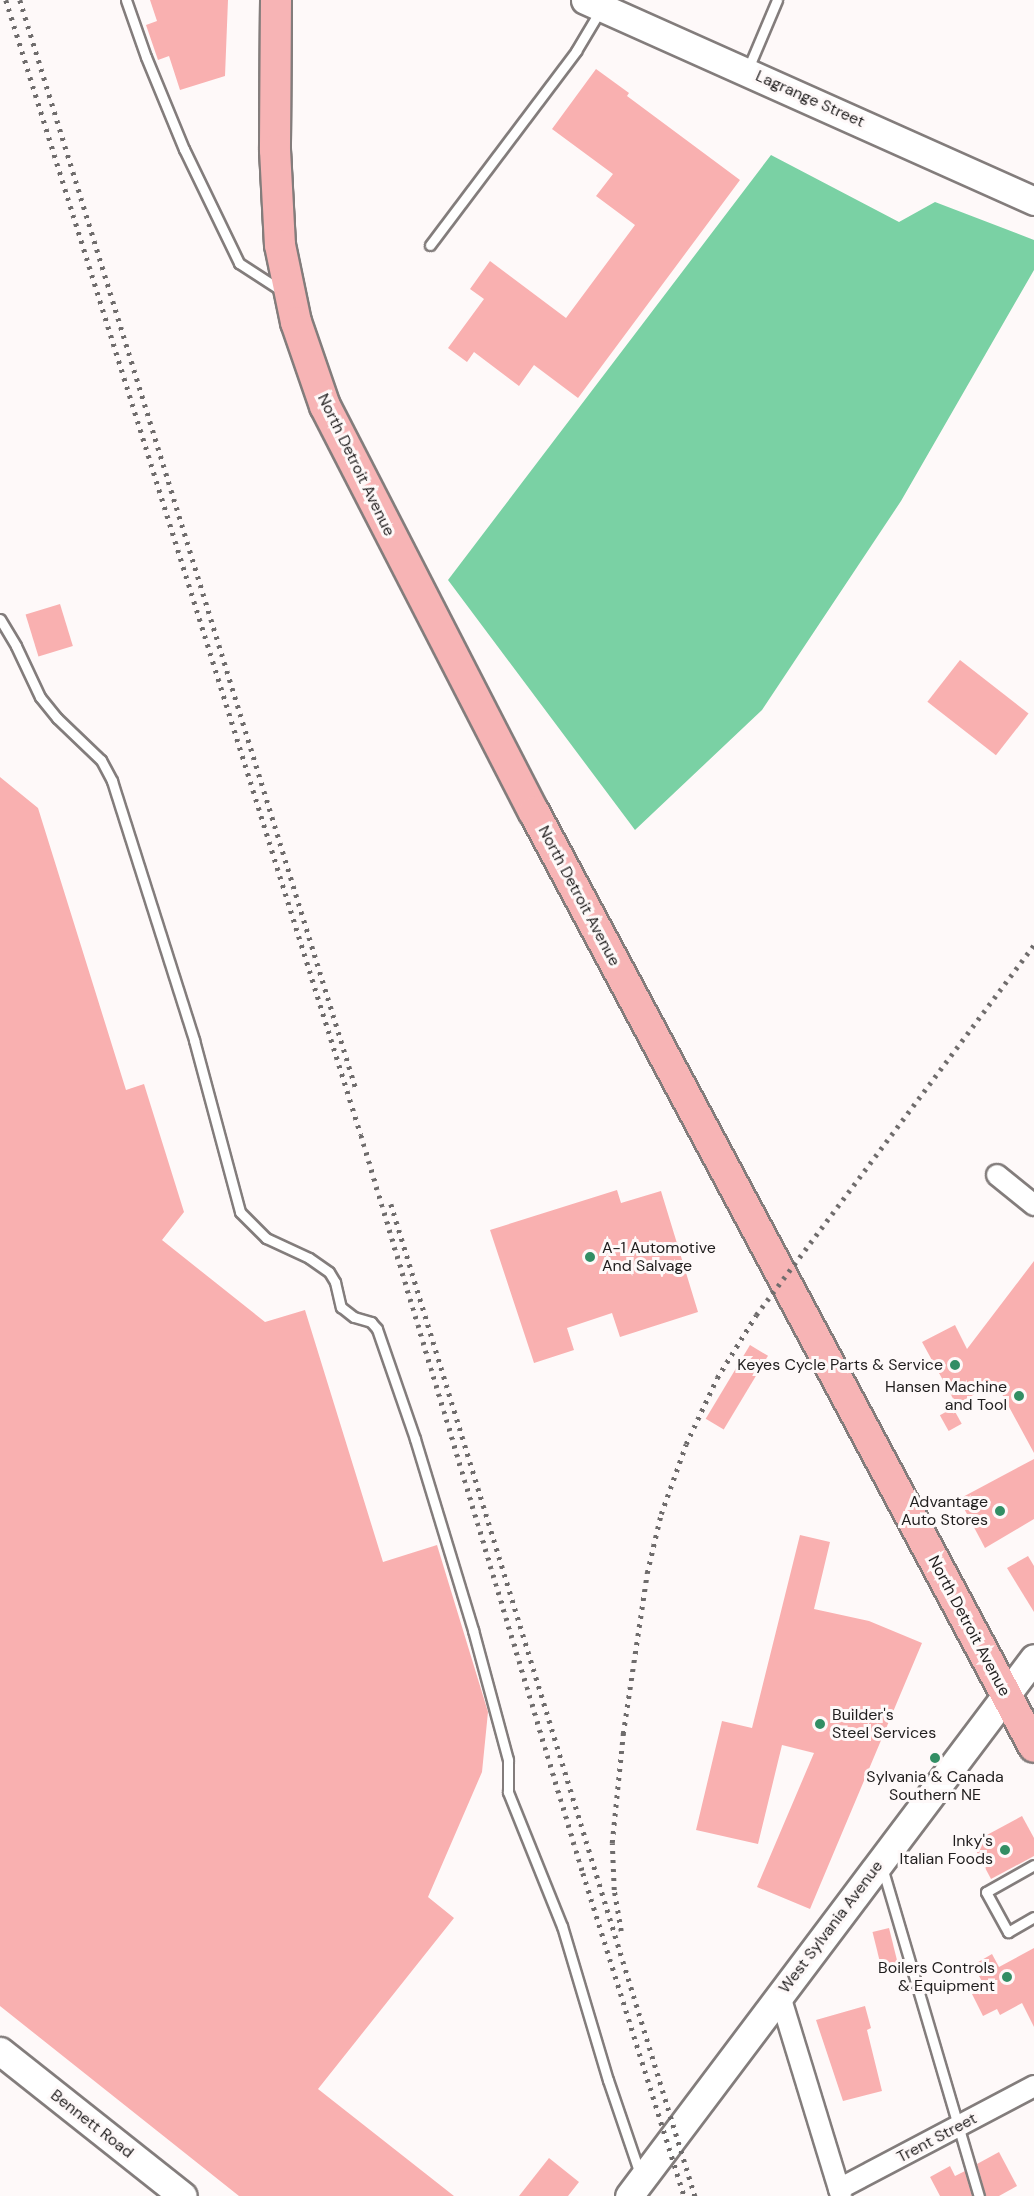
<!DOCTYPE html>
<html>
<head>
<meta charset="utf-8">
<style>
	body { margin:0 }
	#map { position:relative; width:1034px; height:2196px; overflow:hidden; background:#fef9f9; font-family:"DM Sans",sans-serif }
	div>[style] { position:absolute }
	.forest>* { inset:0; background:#7ad1a4 }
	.building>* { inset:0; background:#f9b0b0; transform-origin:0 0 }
	.roads { filter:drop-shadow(2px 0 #837d7c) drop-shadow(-2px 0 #837d7c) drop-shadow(0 2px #837d7c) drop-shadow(0 -2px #837d7c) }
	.lane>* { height:9px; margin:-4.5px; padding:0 4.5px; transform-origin:4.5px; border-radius:4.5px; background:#fff }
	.street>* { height:20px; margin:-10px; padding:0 10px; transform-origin:10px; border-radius:10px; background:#fff }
	.secondary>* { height:27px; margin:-13.5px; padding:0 13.5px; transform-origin:13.5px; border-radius:13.5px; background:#fff }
	.primary>* { height:30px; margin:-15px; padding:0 15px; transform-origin:15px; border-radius:15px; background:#f7b4b5 }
	.rail>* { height:4.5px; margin-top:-2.25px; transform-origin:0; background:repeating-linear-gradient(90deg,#6f6c6c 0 3px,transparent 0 9px) }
	.dots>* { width:16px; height:16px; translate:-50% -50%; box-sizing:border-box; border:3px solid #fef9f9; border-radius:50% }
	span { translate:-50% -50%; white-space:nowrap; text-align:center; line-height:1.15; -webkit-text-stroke:6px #fef9f9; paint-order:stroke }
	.street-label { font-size:16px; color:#201e1e }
	.poi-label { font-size:16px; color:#201e1e }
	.left { translate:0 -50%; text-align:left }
	.right { translate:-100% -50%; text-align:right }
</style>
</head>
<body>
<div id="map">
	<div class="forest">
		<i style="clip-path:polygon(771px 155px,899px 222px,935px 202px,1034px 240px,1034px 270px,901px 501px,762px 710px,635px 830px,448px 580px)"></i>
	</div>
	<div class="building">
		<i style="clip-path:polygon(150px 0,228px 0,225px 76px,180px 90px,169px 56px,158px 60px,146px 25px,157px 21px)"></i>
		<i style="clip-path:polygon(596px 69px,629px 93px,627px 96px,740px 180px,578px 398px,534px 365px,519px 386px,474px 352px,467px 362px,448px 348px,484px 299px,470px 289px,490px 261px,566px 318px,635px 225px,596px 196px,613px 174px,552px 129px)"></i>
		<i style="left:60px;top:604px;width:44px;height:36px;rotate:73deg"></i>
		<i style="left:960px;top:660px;width:87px;height:53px;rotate:38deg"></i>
		<i style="clip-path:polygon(0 777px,38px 808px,126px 1090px,144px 1084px,184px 1212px,162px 1240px,265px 1322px,305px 1310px,383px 1562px,437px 1545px,488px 1712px,482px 1772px,428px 1897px,454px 1918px,318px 2089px,454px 2196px,239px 2196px,0 2006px)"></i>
		<i style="clip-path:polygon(617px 1190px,621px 1203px,661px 1191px,698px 1312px,620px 1337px,612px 1313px,567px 1328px,574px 1350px,534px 1363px,490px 1230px)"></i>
		<i style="clip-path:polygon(1034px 1261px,1034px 1453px,996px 1383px,956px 1404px,922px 1342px,955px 1325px,967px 1349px)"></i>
		<i style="left:750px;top:1345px;width:21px;height:86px;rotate:31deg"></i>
		<i style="left:953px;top:1408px;width:18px;height:15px;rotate:61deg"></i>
		<i style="clip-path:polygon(1034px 1459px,1034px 1519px,985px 1548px,959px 1499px)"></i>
		<i style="clip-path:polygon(800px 1535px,830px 1542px,814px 1609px,869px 1621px,922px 1643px,810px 1909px,757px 1887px,814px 1753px,782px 1745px,758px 1844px,696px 1830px,722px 1721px,752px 1728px)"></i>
		<i style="clip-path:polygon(1028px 1556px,1034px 1566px,1034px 1612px,1007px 1568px)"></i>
		<i style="clip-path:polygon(1022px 1816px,1034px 1838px,1034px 1856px,991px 1879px,972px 1843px)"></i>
		<i style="left:889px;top:1928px;width:37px;height:17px;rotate:76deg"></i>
		<i style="clip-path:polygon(1034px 1948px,1034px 2027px,1022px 2003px,1000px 2015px,997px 2009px,983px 2016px,972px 1994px,985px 1987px,973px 1965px,992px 1954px,999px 1967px)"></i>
		<i style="clip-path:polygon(865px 2006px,871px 2028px,867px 2030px,882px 2091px,843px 2101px,816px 2020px)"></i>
		<i style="clip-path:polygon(999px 2152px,1017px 2186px,999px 2196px,986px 2196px,977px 2164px)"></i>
		<i style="clip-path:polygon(549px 2158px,579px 2182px,568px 2196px,519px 2196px)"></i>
		<i style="clip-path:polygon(950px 2166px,955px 2176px,965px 2171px,972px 2196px,940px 2196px,930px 2177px)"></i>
	</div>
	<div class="roads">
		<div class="lane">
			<i style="left:126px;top:0;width:60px;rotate:70.7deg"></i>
			<i style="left:146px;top:57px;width:100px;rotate:67.6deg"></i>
			<i style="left:184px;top:149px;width:127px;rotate:64.2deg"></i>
			<i style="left:239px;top:263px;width:51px;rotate:33.1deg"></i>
			<i style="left:747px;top:71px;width:77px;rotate:-67.1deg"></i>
			<i style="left:430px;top:245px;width:243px;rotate:-53deg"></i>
			<i style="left:576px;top:51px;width:49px;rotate:-59.2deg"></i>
			<i style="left:0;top:619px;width:31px;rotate:59deg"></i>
			<i style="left:16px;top:646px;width:56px;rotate:64.8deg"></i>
			<i style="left:40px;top:697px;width:27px;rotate:51deg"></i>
			<i style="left:57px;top:718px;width:61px;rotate:43.7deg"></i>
			<i style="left:101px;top:760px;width:24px;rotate:62deg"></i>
			<i style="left:112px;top:781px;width:272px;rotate:72.4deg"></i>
			<i style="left:194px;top:1040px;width:178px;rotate:75deg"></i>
			<i style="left:240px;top:1212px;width:37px;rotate:45deg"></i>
			<i style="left:266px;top:1238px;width:47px;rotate:24.9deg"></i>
			<i style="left:309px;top:1258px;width:24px;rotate:35deg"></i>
			<i style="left:329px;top:1272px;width:12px;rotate:59deg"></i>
			<i style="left:335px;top:1282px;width:26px;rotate:77deg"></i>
			<i style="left:341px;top:1307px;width:16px;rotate:38deg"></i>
			<i style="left:354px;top:1317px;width:18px;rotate:16deg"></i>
			<i style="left:371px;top:1322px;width:9px;rotate:49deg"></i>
			<i style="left:377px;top:1329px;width:116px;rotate:70.9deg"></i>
			<i style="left:415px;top:1439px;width:200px;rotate:73.1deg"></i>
			<i style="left:473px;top:1630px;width:135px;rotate:74.9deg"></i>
			<i style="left:508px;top:1760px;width:32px;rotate:90deg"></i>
			<i style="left:508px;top:1792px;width:144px;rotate:68.1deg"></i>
			<i style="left:562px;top:1926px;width:161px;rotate:73.4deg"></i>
			<i style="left:608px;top:2080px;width:99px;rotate:71.2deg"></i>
			<i style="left:1034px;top:1865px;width:55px;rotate:150.6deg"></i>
			<i style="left:986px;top:1892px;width:46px;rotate:61.2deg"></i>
			<i style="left:1008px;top:1932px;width:30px;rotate:-30deg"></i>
			<i style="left:882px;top:1867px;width:343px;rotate:73.6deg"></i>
		</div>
		<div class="street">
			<i style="left:997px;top:1175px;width:48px;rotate:39deg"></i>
			<i style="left:780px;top:1996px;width:209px;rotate:73deg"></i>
			<i style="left:839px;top:2189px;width:221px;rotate:-27.8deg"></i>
		</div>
		<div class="secondary">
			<i style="left:585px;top:0;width:492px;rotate:24.1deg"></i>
			<i style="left:0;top:2051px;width:233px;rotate:38.4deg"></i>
			<i style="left:629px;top:2196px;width:673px;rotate:-53.03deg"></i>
		</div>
		<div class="primary">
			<i style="left:276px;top:0;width:150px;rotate:90.4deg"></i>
			<i style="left:275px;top:150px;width:95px;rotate:87deg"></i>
			<i style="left:280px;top:245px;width:79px;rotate:78.3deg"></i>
			<i style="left:296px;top:322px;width:89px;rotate:71deg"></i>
			<i style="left:325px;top:406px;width:457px;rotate:62.8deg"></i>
			<i style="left:534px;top:812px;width:1060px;rotate:61.86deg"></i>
		</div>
	</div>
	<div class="rail">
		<i style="left:6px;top:0;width:1189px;rotate:72.63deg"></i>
		<i style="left:361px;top:1135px;width:771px;rotate:73.26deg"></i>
		<i style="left:583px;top:1873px;width:338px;rotate:72.6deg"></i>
		<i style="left:20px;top:0;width:1140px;rotate:72.85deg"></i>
		<i style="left:391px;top:1204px;width:1038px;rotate:72.96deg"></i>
		<i style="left:621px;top:1931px;width:42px;rotate:-99.7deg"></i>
		<i style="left:614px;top:1890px;width:47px;rotate:-92.4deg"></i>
		<i style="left:612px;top:1843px;width:110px;rotate:-84.2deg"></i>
		<i style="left:623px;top:1734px;width:163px;rotate:-81.5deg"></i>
		<i style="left:647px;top:1573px;width:61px;rotate:-76.7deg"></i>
		<i style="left:661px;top:1514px;width:74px;rotate:-70.3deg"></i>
		<i style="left:686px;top:1444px;width:73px;rotate:-64.8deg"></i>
		<i style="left:717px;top:1378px;width:74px;rotate:-58.2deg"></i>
		<i style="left:756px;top:1315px;width:463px;rotate:-53.1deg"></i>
	</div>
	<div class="dots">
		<i style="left:590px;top:1257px;background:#338e64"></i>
		<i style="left:955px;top:1365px;background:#338e64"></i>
		<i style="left:1019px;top:1396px;background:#338e64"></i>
		<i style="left:1000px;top:1511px;background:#338e64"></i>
		<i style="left:820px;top:1724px;background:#338e64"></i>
		<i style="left:935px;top:1758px;background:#338e64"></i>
		<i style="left:1005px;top:1850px;background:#338e64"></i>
		<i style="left:1007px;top:1977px;background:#338e64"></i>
	</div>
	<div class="street-label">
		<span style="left:810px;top:99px;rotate:24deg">Lagrange Street</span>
		<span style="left:356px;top:465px;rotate:64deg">North Detroit Avenue</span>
		<span style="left:579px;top:896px;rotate:62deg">North Detroit Avenue</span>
		<span style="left:969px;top:1626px;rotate:62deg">North Detroit Avenue</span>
		<span style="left:831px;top:1927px;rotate:-53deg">West Sylvania Avenue</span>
		<span style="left:92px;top:2124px;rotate:38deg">Bennett Road</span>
		<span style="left:937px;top:2138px;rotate:-28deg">Trent Street</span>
	</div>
	<div class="poi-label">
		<span class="left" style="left:602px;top:1257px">A-1 Automotive<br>And Salvage</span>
		<span class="right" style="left:943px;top:1365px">Keyes Cycle Parts &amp; Service</span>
		<span class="right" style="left:1007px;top:1396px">Hansen Machine<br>and Tool</span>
		<span class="right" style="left:988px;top:1511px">Advantage<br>Auto Stores</span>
		<span class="left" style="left:832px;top:1724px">Builder's<br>Steel Services</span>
		<span style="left:935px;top:1786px">Sylvania &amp; Canada<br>Southern NE</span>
		<span class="right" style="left:993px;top:1850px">Inky's<br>Italian Foods</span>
		<span class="right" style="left:995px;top:1977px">Boilers Controls<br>&amp; Equipment</span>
	</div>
</div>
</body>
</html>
